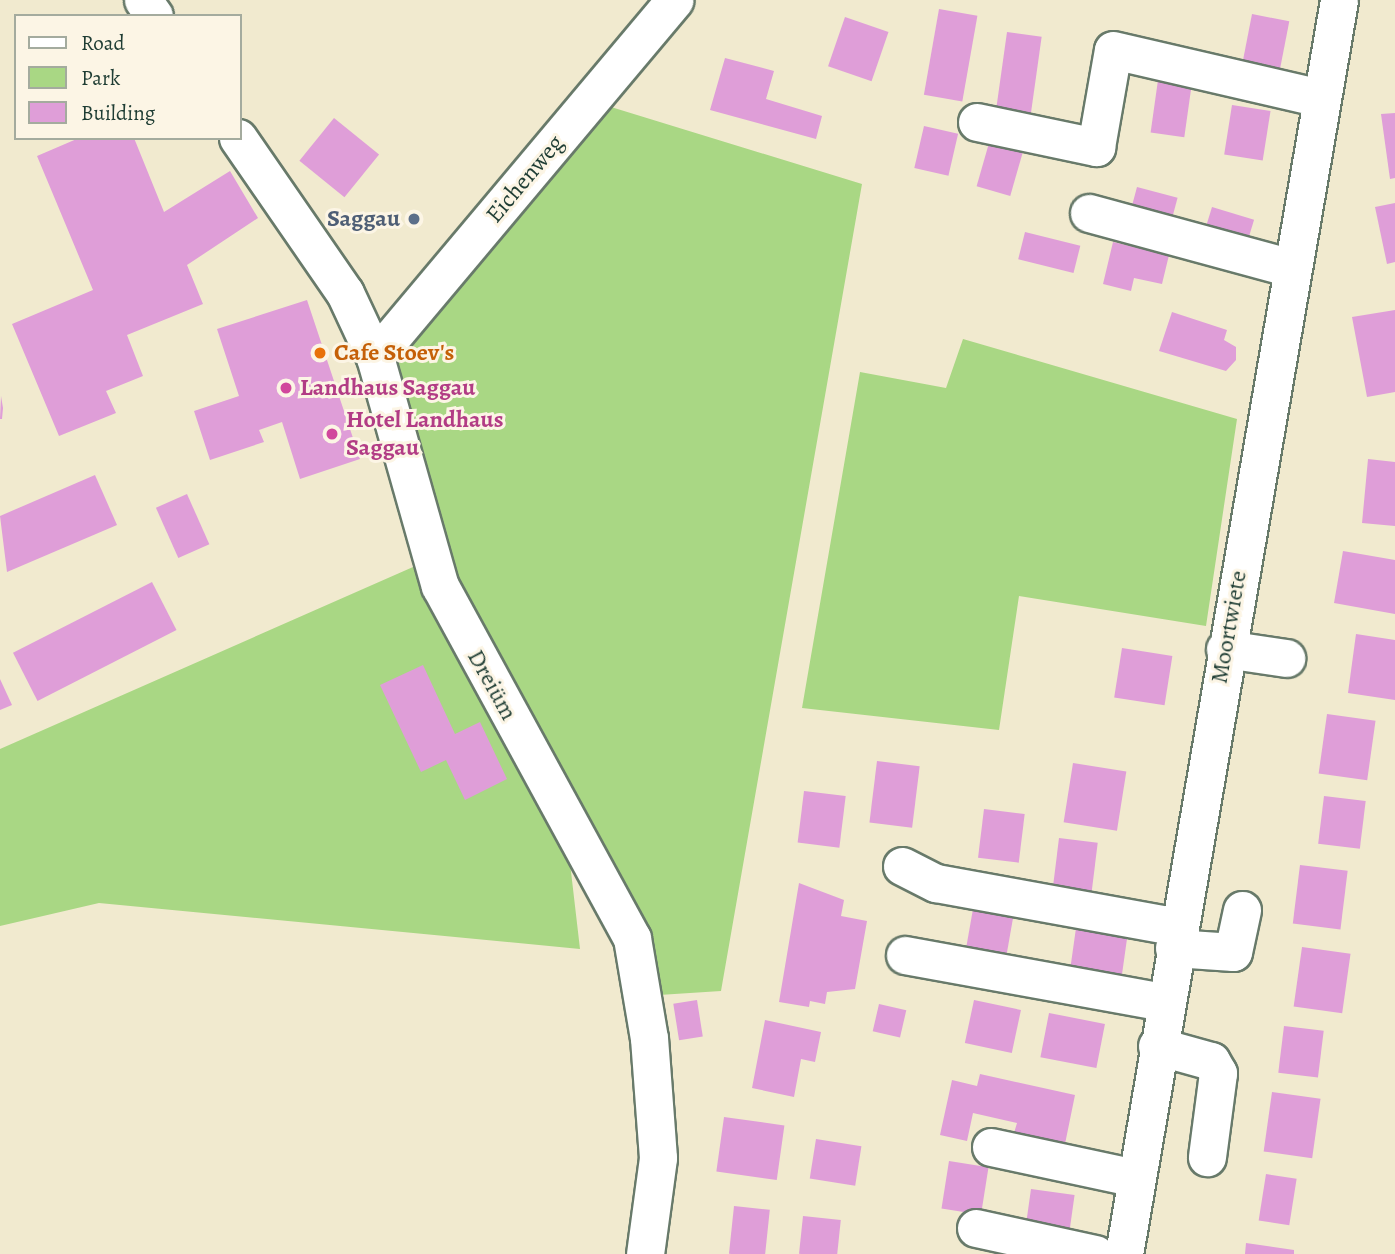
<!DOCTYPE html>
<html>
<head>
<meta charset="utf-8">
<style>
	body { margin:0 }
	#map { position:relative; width:1395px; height:1254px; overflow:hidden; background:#f1eacf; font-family:Alegreya,serif }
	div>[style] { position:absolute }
	.green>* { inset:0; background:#a9d784 }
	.building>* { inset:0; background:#df9ed8; transform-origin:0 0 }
	.roads { filter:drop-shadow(2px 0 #687a6a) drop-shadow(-2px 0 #687a6a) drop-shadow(0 2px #687a6a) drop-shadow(0 -2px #687a6a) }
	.minor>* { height:37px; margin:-18.5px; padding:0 18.5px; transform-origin:18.5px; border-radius:18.5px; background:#fff }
	.dots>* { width:19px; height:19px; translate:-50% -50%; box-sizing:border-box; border:4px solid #fcf5e5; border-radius:50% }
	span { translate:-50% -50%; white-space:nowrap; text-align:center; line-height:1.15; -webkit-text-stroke:6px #fcf5e5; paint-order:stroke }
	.street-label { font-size:24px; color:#1f3d34 }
	.service-label { font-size:24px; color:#4e5e75; font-weight:700 }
	.right { translate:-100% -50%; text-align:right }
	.food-label { font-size:24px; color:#c56008; font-weight:700 }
	.left { translate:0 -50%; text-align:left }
	.hotel-label { font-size:24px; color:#b23c85; font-weight:700 }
	.legend { position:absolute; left:14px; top:14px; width:228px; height:126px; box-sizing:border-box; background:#fcf5e5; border:2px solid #a4ab9e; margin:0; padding:9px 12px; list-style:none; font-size:21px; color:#1f3d34 }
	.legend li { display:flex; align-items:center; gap:14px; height:35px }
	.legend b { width:35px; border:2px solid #a4ab9e }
</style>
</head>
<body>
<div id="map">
	<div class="green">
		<i style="clip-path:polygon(611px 107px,862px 184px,721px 991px,659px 995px,658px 965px,598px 842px,444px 565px,395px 357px)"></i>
		<i style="clip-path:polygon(963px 339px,1237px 419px,1206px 626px,1019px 596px,999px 730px,802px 708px,860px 372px,946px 388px)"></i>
		<i style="clip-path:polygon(413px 567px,570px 863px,580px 949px,99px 903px,0 926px,0 749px)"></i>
	</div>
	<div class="building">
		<i style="left:939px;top:9px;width:39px;height:87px;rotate:10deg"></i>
		<i style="left:1252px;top:14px;width:38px;height:50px;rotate:11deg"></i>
		<i style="left:845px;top:17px;width:46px;height:52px;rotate:19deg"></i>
		<i style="left:1007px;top:32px;width:35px;height:86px;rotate:8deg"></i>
		<i style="clip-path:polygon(725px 58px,774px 71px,766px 99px,822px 116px,816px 139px,710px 110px)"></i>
		<i style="left:1158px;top:80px;width:34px;height:53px;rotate:8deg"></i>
		<i style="left:1232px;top:105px;width:39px;height:50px;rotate:9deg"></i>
		<i style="clip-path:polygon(1395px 113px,1395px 178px,1390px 179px,1381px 114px)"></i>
		<i style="left:334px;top:118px;width:58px;height:55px;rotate:39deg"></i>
		<i style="left:924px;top:126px;width:35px;height:43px;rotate:13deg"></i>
		<i style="clip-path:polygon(79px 138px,134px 138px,164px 212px,230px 171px,258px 218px,187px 265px,203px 304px,127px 335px,143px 376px,106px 391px,116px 413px,59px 436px,12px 324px,93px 290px,37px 156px)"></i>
		<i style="left:989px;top:143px;width:35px;height:45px;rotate:16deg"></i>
		<i style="left:1137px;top:187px;width:42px;height:33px;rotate:15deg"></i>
		<i style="clip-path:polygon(1395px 203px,1395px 262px,1387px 264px,1375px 207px)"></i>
		<i style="left:1212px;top:207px;width:44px;height:34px;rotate:17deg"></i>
		<i style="left:1025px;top:232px;width:57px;height:28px;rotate:14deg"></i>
		<i style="clip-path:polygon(1113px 242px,1169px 255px,1162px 284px,1134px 278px,1131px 291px,1103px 284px)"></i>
		<i style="clip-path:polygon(307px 300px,360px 459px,300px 479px,282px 422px,259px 430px,264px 442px,210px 460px,194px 411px,239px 396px,217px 329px)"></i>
		<i style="clip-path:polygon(1395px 310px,1395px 392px,1367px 397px,1352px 317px)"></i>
		<i style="clip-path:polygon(1172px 312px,1227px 330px,1224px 340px,1236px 347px,1236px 360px,1226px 371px,1159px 351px)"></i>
		<i style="clip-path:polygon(1px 396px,3px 408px,2px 419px,0 419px)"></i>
		<i style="clip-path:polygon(1368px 459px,1395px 462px,1395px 526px,1362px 523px)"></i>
		<i style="clip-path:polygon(95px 475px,117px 525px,7px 572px,0 516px)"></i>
		<i style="left:187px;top:494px;width:55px;height:34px;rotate:66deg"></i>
		<i style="clip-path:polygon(1343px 551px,1395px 560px,1395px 614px,1334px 603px)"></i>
		<i style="left:152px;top:582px;width:54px;height:156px;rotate:63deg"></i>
		<i style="clip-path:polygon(1356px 634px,1395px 640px,1395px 700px,1348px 693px)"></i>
		<i style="left:1122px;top:648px;width:51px;height:50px;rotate:9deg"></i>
		<i style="clip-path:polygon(423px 665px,455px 734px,480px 722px,507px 779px,465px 800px,446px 760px,421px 772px,380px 685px)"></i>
		<i style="clip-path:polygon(0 679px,12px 705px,0 710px)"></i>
		<i style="left:1327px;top:714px;width:49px;height:60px;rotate:8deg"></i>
		<i style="left:877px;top:761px;width:43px;height:62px;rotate:7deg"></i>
		<i style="left:1073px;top:763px;width:54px;height:60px;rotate:9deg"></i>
		<i style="left:804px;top:791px;width:42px;height:52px;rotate:7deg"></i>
		<i style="left:1324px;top:796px;width:42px;height:48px;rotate:7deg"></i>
		<i style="left:984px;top:809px;width:41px;height:49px;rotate:7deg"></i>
		<i style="left:1059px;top:838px;width:39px;height:55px;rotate:7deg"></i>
		<i style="left:1300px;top:865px;width:48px;height:59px;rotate:7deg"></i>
		<i style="clip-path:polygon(799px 883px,844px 900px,841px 916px,867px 921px,855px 989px,827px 992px,825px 1004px,810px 1001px,809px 1007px,779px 1002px)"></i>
		<i style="left:973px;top:909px;width:41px;height:48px;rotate:10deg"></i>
		<i style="left:1076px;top:928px;width:52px;height:45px;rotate:8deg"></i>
		<i style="left:1302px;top:947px;width:49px;height:60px;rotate:8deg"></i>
		<i style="left:697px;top:1000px;width:37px;height:24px;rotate:81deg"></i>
		<i style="left:974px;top:1000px;width:48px;height:44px;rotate:12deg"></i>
		<i style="left:879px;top:1004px;width:28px;height:28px;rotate:13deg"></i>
		<i style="left:1049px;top:1013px;width:57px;height:45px;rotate:11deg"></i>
		<i style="clip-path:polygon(765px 1020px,821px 1032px,815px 1062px,801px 1059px,794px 1097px,752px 1088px)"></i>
		<i style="left:1284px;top:1026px;width:40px;height:47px;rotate:7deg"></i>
		<i style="clip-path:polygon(980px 1074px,1075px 1095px,1065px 1144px,1014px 1133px,1017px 1123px,973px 1113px,967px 1141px,940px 1135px,952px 1080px,977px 1086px)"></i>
		<i style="left:1272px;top:1092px;width:49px;height:60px;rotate:8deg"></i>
		<i style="left:724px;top:1117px;width:61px;height:55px;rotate:8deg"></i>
		<i style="left:816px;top:1139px;width:46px;height:40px;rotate:9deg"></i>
		<i style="left:949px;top:1161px;width:40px;height:48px;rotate:9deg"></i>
		<i style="left:1266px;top:1174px;width:31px;height:47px;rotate:9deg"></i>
		<i style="left:1031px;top:1189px;width:44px;height:42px;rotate:8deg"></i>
		<i style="left:734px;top:1206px;width:36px;height:48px;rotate:6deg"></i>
		<i style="left:803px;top:1216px;width:38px;height:38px;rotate:6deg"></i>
		<i style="clip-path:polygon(1246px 1243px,1294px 1250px,1294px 1254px,1245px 1254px)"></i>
	</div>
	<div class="roads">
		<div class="minor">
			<i style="left:143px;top:0;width:19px;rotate:55deg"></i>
			<i style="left:977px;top:122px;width:122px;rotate:11.9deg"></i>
			<i style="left:1096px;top:147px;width:98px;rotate:-80.1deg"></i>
			<i style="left:1113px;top:50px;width:213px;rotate:13deg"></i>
			<i style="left:238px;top:138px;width:188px;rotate:55.4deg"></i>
			<i style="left:345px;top:293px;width:71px;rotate:64.9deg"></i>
			<i style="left:375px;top:357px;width:238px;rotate:74.2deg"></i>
			<i style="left:440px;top:586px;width:401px;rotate:61.4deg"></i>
			<i style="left:632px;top:938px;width:101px;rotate:80.4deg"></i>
			<i style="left:649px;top:1038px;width:120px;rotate:85.7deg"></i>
			<i style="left:658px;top:1158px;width:97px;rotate:97.7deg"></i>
			<i style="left:1089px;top:213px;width:209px;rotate:15.2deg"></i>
			<i style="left:375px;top:357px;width:466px;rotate:-50deg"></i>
			<i style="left:1225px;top:649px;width:62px;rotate:8.4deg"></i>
			<i style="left:902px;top:866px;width:38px;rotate:27deg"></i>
			<i style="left:936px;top:883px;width:245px;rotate:10.3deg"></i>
			<i style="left:1174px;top:948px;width:59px;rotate:3.9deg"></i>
			<i style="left:1233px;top:952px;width:43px;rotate:-77.9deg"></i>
			<i style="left:905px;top:955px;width:263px;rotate:10.3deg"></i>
			<i style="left:1157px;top:1046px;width:56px;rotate:15.5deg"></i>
			<i style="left:1211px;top:1061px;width:14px;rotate:60deg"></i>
			<i style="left:1218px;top:1073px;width:85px;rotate:97.5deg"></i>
			<i style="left:991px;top:1147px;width:148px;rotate:12.1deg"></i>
			<i style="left:976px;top:1228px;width:122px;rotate:12.3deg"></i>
			<i style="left:1124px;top:1254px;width:1272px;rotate:-80.27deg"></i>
		</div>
	</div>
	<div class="dots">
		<i style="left:414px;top:219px;background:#5c6f8a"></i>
		<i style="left:320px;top:353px;background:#e8710a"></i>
		<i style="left:286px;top:388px;background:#d1479c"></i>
		<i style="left:332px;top:434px;background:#d1479c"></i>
	</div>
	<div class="street-label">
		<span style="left:525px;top:179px;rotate:-50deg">Eichenweg</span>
		<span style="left:1229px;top:627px;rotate:-80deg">Moortwiete</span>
		<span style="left:492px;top:685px;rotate:61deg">Dreiüm</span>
	</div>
	<div class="service-label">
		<span class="right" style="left:400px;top:219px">Saggau</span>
	</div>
	<div class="food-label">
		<span class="left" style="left:334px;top:353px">Cafe Stoev's</span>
	</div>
	<div class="hotel-label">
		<span class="left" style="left:300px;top:388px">Landhaus Saggau</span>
		<span class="left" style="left:346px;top:434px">Hotel Landhaus<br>Saggau</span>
	</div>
	<ul class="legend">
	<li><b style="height:9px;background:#fff"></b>Road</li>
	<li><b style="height:19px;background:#a9d784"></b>Park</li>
	<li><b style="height:19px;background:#df9ed8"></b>Building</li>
	</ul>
</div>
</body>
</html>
